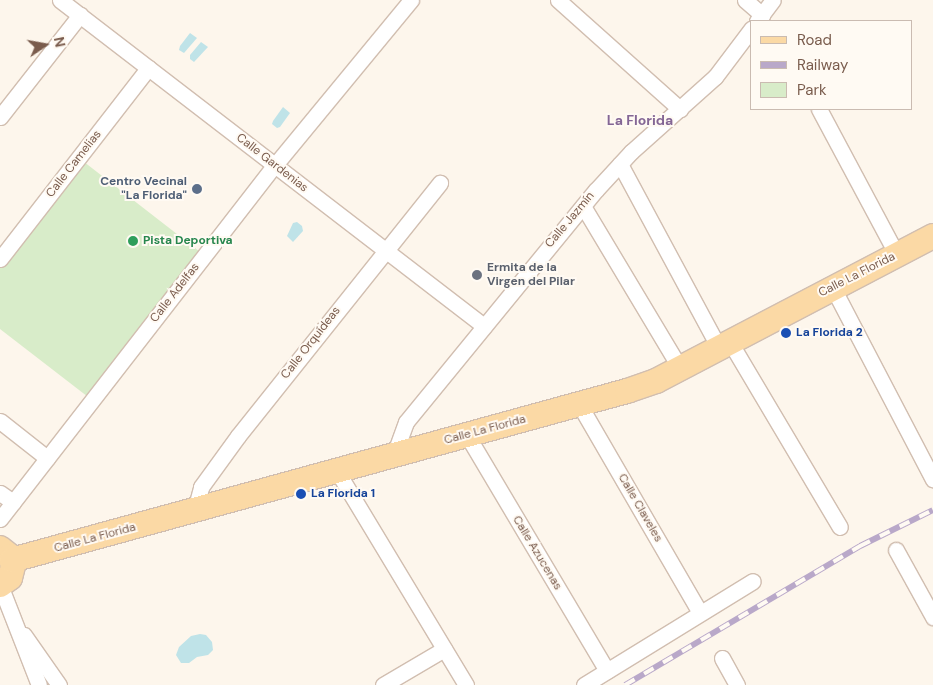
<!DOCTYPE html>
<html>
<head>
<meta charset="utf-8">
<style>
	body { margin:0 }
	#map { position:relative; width:933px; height:685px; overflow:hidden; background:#fdf6ec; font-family:"DM Sans",sans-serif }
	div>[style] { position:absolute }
	.green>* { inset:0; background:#d8ecc9 }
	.water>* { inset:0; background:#bfe3e8 }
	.roads { filter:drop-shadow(1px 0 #d1beb0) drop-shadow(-1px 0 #d1beb0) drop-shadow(0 1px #d1beb0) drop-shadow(0 -1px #d1beb0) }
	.street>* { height:15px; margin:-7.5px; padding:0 7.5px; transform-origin:7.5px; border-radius:7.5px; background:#fff }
	.primary>* { height:24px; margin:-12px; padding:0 12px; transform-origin:12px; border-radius:12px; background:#fbd9a5 }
	.rail>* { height:5.5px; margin-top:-2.75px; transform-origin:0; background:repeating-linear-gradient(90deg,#fffaf3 0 11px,#b9a8c9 0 22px); box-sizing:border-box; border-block:1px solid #b9a8c9 }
	.dots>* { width:14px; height:14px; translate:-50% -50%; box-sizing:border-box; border:2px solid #fffaf3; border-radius:50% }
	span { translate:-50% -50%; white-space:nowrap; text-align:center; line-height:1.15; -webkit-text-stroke:4px #fffaf3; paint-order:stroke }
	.street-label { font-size:12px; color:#7a5c4d }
	.service-label { font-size:12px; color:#4e5e75; font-weight:700 }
	.right { translate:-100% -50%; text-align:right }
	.leisure-label { font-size:12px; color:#27864d; font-weight:700 }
	.left { translate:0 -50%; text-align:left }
	.worship-label { font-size:12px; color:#5b616d; font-weight:700 }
	.transit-label { font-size:12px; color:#164399; font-weight:700 }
	.neighbourhood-label { font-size:14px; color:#846695; font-weight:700 }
	.legend { position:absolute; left:750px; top:20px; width:162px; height:90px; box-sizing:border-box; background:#fffaf3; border:1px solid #cabbb1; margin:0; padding:6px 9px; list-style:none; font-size:15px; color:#7a5c4d }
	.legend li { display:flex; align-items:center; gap:10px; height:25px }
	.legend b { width:25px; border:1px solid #cabbb1 }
	.north { position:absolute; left:20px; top:20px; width:50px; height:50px; -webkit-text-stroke:4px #fffaf3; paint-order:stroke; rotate:78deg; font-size:14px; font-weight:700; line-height:20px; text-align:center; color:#7a5c4d }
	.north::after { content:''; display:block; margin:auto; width:18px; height:22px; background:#7a5c4d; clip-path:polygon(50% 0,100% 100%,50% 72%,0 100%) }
</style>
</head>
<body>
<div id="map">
	<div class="green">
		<i style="clip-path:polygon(79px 158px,204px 255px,92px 400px,0 329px,0 260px)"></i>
	</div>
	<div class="water">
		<i style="clip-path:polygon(190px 33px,197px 38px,184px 53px,179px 50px,180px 46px)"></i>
		<i style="clip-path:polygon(201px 42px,208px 47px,194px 62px,190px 59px,190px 55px)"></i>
		<i style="clip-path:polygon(283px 107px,290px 113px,280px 127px,277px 128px,272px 124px,273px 121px)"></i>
		<i style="clip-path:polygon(297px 222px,302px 226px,303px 231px,293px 242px,287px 236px,293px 223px)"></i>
		<i style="clip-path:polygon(200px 634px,206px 635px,212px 642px,213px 650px,208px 655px,197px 657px,189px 663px,181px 663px,176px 655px,179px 647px,191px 636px)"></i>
	</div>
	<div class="roads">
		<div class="street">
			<i style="left:60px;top:0;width:535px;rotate:37.56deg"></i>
			<i style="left:558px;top:0;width:164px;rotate:41.8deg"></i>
			<i style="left:745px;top:0;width:23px;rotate:41deg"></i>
			<i style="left:757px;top:21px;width:26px;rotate:-53deg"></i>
			<i style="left:819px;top:109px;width:166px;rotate:61.9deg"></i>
			<i style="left:0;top:117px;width:130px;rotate:-51.9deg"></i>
			<i style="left:620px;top:164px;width:209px;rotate:61.7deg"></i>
			<i style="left:583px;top:206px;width:189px;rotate:59.1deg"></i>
			<i style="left:0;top:259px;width:242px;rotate:-52.2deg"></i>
			<i style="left:833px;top:288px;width:216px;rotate:62.4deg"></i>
			<i style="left:730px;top:342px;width:215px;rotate:59.3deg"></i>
			<i style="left:579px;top:404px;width:241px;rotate:59.9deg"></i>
			<i style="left:0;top:421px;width:60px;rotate:38.2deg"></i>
			<i style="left:467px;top:435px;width:274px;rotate:59.3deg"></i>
			<i style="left:394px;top:455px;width:35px;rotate:-70deg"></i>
			<i style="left:406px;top:422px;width:300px;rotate:-50.7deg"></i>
			<i style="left:596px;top:190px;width:52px;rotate:-47.4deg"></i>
			<i style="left:631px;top:152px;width:113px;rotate:-41.8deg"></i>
			<i style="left:715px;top:77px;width:61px;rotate:-52.9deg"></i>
			<i style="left:337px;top:471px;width:250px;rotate:58.9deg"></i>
			<i style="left:0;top:493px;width:16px;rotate:35deg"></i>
			<i style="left:195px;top:510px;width:24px;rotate:-75deg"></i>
			<i style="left:201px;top:487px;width:63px;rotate:-54deg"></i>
			<i style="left:238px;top:436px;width:324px;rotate:-51.4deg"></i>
			<i style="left:0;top:519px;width:448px;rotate:-52.2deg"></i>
			<i style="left:275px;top:165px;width:214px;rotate:-50.5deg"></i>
			<i style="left:896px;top:550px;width:77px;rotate:61.1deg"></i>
			<i style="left:0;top:585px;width:107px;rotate:68.7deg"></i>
			<i style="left:24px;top:635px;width:61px;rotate:55deg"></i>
			<i style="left:722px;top:658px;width:31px;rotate:61deg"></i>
			<i style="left:383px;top:685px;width:71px;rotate:-30.5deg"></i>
			<i style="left:584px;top:685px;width:198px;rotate:-31.6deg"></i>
		</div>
		<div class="primary">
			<i style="left:0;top:548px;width:13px;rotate:39deg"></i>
			<i style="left:10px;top:556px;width:10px;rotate:73deg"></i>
			<i style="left:13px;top:566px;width:12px;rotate:104deg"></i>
			<i style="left:10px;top:578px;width:12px;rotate:145deg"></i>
			<i style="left:12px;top:560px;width:638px;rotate:-15.37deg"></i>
			<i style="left:627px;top:391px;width:31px;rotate:-19deg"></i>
			<i style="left:656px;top:381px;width:313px;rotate:-27.6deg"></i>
		</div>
	</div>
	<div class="rail">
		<i style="left:625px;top:685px;width:273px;rotate:-30.6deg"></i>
		<i style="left:860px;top:546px;width:81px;rotate:-26.3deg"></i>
	</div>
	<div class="dots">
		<i style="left:197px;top:189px;background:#5c6f8a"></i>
		<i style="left:133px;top:241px;background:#2e9e5b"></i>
		<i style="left:477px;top:275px;background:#6b7280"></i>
		<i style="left:786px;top:333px;background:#1a4fb4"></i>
		<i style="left:301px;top:494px;background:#1a4fb4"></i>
	</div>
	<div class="street-label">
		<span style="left:272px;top:163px;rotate:38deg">Calle Gardenias</span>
		<span style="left:74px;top:164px;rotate:-52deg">Calle Camelias</span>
		<span style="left:570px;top:220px;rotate:-50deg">Calle Jazmín</span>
		<span style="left:857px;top:275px;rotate:-27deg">Calle La Florida</span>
		<span style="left:175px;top:293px;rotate:-52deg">Calle Adelfas</span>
		<span style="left:311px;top:343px;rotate:-52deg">Calle Orquídeas</span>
		<span style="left:485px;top:430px;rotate:-15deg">Calle La Florida</span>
		<span style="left:640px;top:508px;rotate:60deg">Calle Claveles</span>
		<span style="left:95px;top:538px;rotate:-15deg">Calle La Florida</span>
		<span style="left:537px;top:553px;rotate:59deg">Calle Azucenas</span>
	</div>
	<div class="service-label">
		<span class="right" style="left:187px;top:189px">Centro Vecinal<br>"La Florida"</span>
	</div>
	<div class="leisure-label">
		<span class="left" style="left:143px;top:241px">Pista Deportiva</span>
	</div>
	<div class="worship-label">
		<span class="left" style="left:487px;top:275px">Ermita de la<br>Virgen del Pilar</span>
	</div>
	<div class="transit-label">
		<span class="left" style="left:796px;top:333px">La Florida 2</span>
		<span class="left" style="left:311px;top:494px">La Florida 1</span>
	</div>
	<div class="neighbourhood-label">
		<span style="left:640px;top:120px">La Florida</span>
	</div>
	<ul class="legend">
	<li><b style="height:6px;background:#fbd9a5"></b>Road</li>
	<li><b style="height:6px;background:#b9a8c9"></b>Railway</li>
	<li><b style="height:14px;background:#d8ecc9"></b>Park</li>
	</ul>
	<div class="north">N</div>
</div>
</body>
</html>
